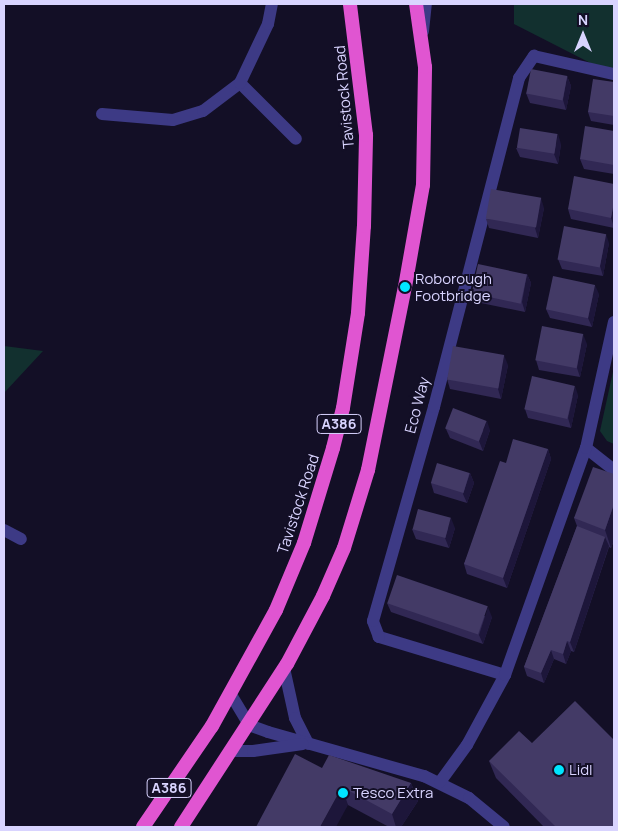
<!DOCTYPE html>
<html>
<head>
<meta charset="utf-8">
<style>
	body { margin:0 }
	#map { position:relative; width:618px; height:831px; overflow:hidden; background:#130f26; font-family:Manrope,sans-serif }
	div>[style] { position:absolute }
	.green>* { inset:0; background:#12302f }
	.minor>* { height:12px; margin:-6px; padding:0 6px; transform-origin:6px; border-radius:6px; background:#3d3a85 }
	.trunk>* { height:14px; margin:-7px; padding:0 7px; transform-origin:7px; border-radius:7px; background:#e055d1 }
	.wall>* { inset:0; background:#312854 }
	.shaded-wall>* { inset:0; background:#1d163a }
	.building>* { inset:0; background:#433a66; transform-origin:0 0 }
	.dots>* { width:14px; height:14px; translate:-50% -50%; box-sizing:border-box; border:2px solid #130f26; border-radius:50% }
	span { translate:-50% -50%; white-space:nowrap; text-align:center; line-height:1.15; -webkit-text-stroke:4px #130f26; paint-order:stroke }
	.shield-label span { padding:1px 4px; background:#130f26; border:1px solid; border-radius:4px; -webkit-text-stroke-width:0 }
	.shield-label { font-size:14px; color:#d9d4ff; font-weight:700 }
	.street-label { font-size:15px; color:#d9d4ff }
	.poi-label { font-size:15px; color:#d9d4ff }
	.left { translate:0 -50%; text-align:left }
	.frame { position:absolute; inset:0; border:5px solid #d9d4ff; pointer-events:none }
	.north { position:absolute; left:558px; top:10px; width:50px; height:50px; -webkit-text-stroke:4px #130f26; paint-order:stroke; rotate:0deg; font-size:14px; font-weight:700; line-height:20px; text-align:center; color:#d9d4ff }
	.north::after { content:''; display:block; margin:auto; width:18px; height:22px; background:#d9d4ff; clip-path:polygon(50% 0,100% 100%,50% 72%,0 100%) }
</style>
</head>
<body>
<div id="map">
	<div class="green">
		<i style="clip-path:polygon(514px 4px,614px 4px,614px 75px,514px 24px)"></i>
		<i style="clip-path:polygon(4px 346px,43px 351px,4px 393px)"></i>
		<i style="clip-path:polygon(614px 367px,614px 444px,607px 441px,600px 431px)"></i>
	</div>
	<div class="minor">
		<i style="left:423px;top:31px;width:27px;rotate:-84deg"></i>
		<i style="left:240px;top:83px;width:79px;rotate:45deg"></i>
		<i style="left:102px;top:114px;width:71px;rotate:4.8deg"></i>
		<i style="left:173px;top:120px;width:31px;rotate:-17deg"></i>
		<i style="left:203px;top:111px;width:46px;rotate:-37.1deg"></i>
		<i style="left:240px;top:83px;width:65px;rotate:-64.6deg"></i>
		<i style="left:268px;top:24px;width:20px;rotate:-79deg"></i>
		<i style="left:586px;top:448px;width:36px;rotate:38deg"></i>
		<i style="left:4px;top:530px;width:19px;rotate:28deg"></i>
		<i style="left:284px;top:668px;width:51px;rotate:77.6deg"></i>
		<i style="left:295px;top:718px;width:29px;rotate:63deg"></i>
		<i style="left:505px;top:675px;width:132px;rotate:-163.2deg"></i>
		<i style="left:379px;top:637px;width:17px;rotate:-111deg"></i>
		<i style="left:373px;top:621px;width:223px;rotate:-74.1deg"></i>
		<i style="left:434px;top:407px;width:340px;rotate:-75.5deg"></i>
		<i style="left:519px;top:78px;width:27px;rotate:-56deg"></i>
		<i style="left:534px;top:56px;width:82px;rotate:12.7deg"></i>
		<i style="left:230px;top:693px;width:37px;rotate:59deg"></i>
		<i style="left:249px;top:725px;width:20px;rotate:20deg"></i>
		<i style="left:268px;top:732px;width:162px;rotate:15.8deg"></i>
		<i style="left:424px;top:776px;width:50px;rotate:26.1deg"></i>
		<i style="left:469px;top:798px;width:45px;rotate:39.6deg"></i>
		<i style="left:231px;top:751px;width:22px"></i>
		<i style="left:253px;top:751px;width:50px;rotate:-8deg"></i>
		<i style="left:440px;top:782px;width:46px;rotate:-53.9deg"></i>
		<i style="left:467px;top:745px;width:80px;rotate:-61.5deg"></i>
		<i style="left:505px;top:675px;width:241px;rotate:-70.4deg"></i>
		<i style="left:586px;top:448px;width:129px;rotate:-77.5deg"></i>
	</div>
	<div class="trunk">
		<i style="left:143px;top:827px;width:122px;rotate:-55.7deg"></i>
		<i style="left:212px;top:726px;width:132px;rotate:-61.1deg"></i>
		<i style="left:276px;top:610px;width:73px;rotate:-67.3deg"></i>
		<i style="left:304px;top:543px;width:99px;rotate:-73deg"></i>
		<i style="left:333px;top:448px;width:41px;rotate:-76deg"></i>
		<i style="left:343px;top:408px;width:96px;rotate:-81deg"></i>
		<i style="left:358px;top:313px;width:87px;rotate:-86.1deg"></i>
		<i style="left:364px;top:226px;width:91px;rotate:-88.7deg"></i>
		<i style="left:366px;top:135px;width:132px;rotate:-97deg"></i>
		<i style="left:181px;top:827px;width:194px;rotate:-57deg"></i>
		<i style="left:287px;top:664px;width:77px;rotate:-62.1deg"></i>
		<i style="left:323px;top:596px;width:52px;rotate:-66.4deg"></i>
		<i style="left:344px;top:548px;width:82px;rotate:-72.9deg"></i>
		<i style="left:368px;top:470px;width:187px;rotate:-78.6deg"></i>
		<i style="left:405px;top:287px;width:104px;rotate:-80deg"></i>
		<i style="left:423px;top:185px;width:118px;rotate:-89deg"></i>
		<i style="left:425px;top:67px;width:64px;rotate:-98.1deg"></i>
	</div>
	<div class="wall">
		<i style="clip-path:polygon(567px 76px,571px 86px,566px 110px,530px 103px,526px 93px)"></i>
		<i style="clip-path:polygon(614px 82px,614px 125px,591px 121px,588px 112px)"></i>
		<i style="clip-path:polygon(614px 131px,614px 174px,584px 169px,580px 159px)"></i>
		<i style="clip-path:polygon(561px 144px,558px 164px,520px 157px,516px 148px)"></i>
		<i style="clip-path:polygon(614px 184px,614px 228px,571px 219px,568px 209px)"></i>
		<i style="clip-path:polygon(544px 208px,538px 238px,489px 228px,486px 219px)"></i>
		<i style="clip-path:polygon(609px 243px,603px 276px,562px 269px,558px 259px)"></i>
		<i style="clip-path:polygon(527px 274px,531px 283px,525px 312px,476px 302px,472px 293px)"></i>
		<i style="clip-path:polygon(599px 294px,592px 327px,550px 318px,546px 309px)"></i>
		<i style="clip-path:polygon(587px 344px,580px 377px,539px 370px,536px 360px)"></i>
		<i style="clip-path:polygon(508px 365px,501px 399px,450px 389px,447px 379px)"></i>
		<i style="clip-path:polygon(578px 395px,571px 428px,528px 418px,525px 409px)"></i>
		<i style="clip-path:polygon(446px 429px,490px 430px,483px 451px,450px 438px)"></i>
		<i style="clip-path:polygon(548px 449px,551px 459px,507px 588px,467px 574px,464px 564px,506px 463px)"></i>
		<i style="clip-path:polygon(470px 473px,474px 483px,467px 503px,434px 493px,431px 483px)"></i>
		<i style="clip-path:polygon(614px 474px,614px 540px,611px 548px,609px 547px,574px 652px,571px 651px,566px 664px,554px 659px,544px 683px,527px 676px,524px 667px,577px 526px,574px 518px)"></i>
		<i style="clip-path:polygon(455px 528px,449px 548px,416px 539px,412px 529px)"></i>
		<i style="clip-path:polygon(387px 603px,492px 617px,483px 644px,391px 612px)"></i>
		<i style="clip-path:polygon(489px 761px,614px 827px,544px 827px,496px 778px)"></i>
		<i style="clip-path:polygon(322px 768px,411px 783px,418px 801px,401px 827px,389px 827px,348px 805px)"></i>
	</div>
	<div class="shaded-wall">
		<i style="clip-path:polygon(567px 76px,571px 86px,566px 110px,563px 100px)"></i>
		<i style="clip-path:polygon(558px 134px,561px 144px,558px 164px,554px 154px)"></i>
		<i style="clip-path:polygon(541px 198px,544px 208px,538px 238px,535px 228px)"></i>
		<i style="clip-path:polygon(614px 202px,614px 227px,611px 218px)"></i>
		<i style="clip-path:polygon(606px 234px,609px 243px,603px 276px,600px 266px)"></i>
		<i style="clip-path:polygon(527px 274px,531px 283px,525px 312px,522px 302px)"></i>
		<i style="clip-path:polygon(595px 285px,599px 294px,592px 327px,588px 318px)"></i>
		<i style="clip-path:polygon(583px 334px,587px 344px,580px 377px,577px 368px)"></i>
		<i style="clip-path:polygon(504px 355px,508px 365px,501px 399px,498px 389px)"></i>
		<i style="clip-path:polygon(575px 386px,578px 395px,571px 428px,568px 418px)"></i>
		<i style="clip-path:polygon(487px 421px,490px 430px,483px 451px,479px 441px)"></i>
		<i style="clip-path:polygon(548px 449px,551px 459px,507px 588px,503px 578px)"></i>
		<i style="clip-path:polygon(470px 473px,474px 483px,467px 503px,463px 494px)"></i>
		<i style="clip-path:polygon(614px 504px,614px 540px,611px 548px,605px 530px)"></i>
		<i style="clip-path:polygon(451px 518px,455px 528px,449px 548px,445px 538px)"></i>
		<i style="clip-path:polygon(605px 537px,609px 546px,574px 652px,570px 642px)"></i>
		<i style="clip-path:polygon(488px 607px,492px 617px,483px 644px,479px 635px)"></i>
		<i style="clip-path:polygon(567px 641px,571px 651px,566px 664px,563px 654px)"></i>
		<i style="clip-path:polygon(551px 650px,554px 659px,544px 683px,541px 673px)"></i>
		<i style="clip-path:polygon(411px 783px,418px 801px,401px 827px,396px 827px,392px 814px)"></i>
		<i style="clip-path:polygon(342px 787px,348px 805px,336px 827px,320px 827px)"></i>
	</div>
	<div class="building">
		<i style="left:531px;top:69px;width:37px;height:25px;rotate:11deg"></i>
		<i style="clip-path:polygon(593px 79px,614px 82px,614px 116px,588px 112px)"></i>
		<i style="clip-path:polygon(585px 126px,614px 131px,614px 165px,580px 159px)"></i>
		<i style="left:520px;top:128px;width:38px;height:20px;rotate:9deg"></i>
		<i style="clip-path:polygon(574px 176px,614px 184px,614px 202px,611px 218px,568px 209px)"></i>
		<i style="left:491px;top:189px;width:51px;height:30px;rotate:10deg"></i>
		<i style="left:564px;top:226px;width:43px;height:34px;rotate:11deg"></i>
		<i style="left:478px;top:264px;width:50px;height:30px;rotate:12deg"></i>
		<i style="left:553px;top:276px;width:43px;height:34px;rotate:12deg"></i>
		<i style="left:542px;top:326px;width:42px;height:35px;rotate:11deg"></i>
		<i style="left:453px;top:346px;width:52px;height:34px;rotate:10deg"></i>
		<i style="left:532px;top:376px;width:44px;height:34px;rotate:13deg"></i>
		<i style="left:453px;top:408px;width:36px;height:22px;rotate:21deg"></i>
		<i style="clip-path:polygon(513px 439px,548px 449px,503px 578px,464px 564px,500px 461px,506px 463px)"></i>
		<i style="left:437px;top:463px;width:34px;height:21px;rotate:17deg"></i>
		<i style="clip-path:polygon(593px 467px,614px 474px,614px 504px,605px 530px,574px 518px)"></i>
		<i style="left:418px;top:509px;width:34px;height:21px;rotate:15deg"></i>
		<i style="clip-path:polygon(577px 526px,605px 537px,570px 642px,567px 641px,563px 654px,551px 650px,541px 673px,524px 667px)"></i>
		<i style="left:397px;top:575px;width:96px;height:30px;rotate:19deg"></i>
		<i style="clip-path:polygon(575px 701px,614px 740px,614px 827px,556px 827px,489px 761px,519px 731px,532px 743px)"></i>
		<i style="clip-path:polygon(295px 754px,322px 768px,329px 755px,411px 783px,392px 814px,342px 787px,320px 827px,256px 827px)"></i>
	</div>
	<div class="dots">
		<i style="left:405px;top:287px;background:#00e5ff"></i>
		<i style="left:559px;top:770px;background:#00e5ff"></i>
		<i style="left:343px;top:793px;background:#00e5ff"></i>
	</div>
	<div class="shield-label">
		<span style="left:339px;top:424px">A386</span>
		<span style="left:169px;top:788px">A386</span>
	</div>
	<div class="street-label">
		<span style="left:344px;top:97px;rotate:-95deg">Tavistock Road</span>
		<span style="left:417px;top:405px;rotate:-75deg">Eco Way</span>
		<span style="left:298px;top:504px;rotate:-72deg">Tavistock Road</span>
	</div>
	<div class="poi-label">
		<span class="left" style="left:415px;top:287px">Roborough<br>Footbridge</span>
		<span class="left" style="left:569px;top:770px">Lidl</span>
		<span class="left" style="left:353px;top:793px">Tesco Extra</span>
	</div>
	<div class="frame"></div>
	<div class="north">N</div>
</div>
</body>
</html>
